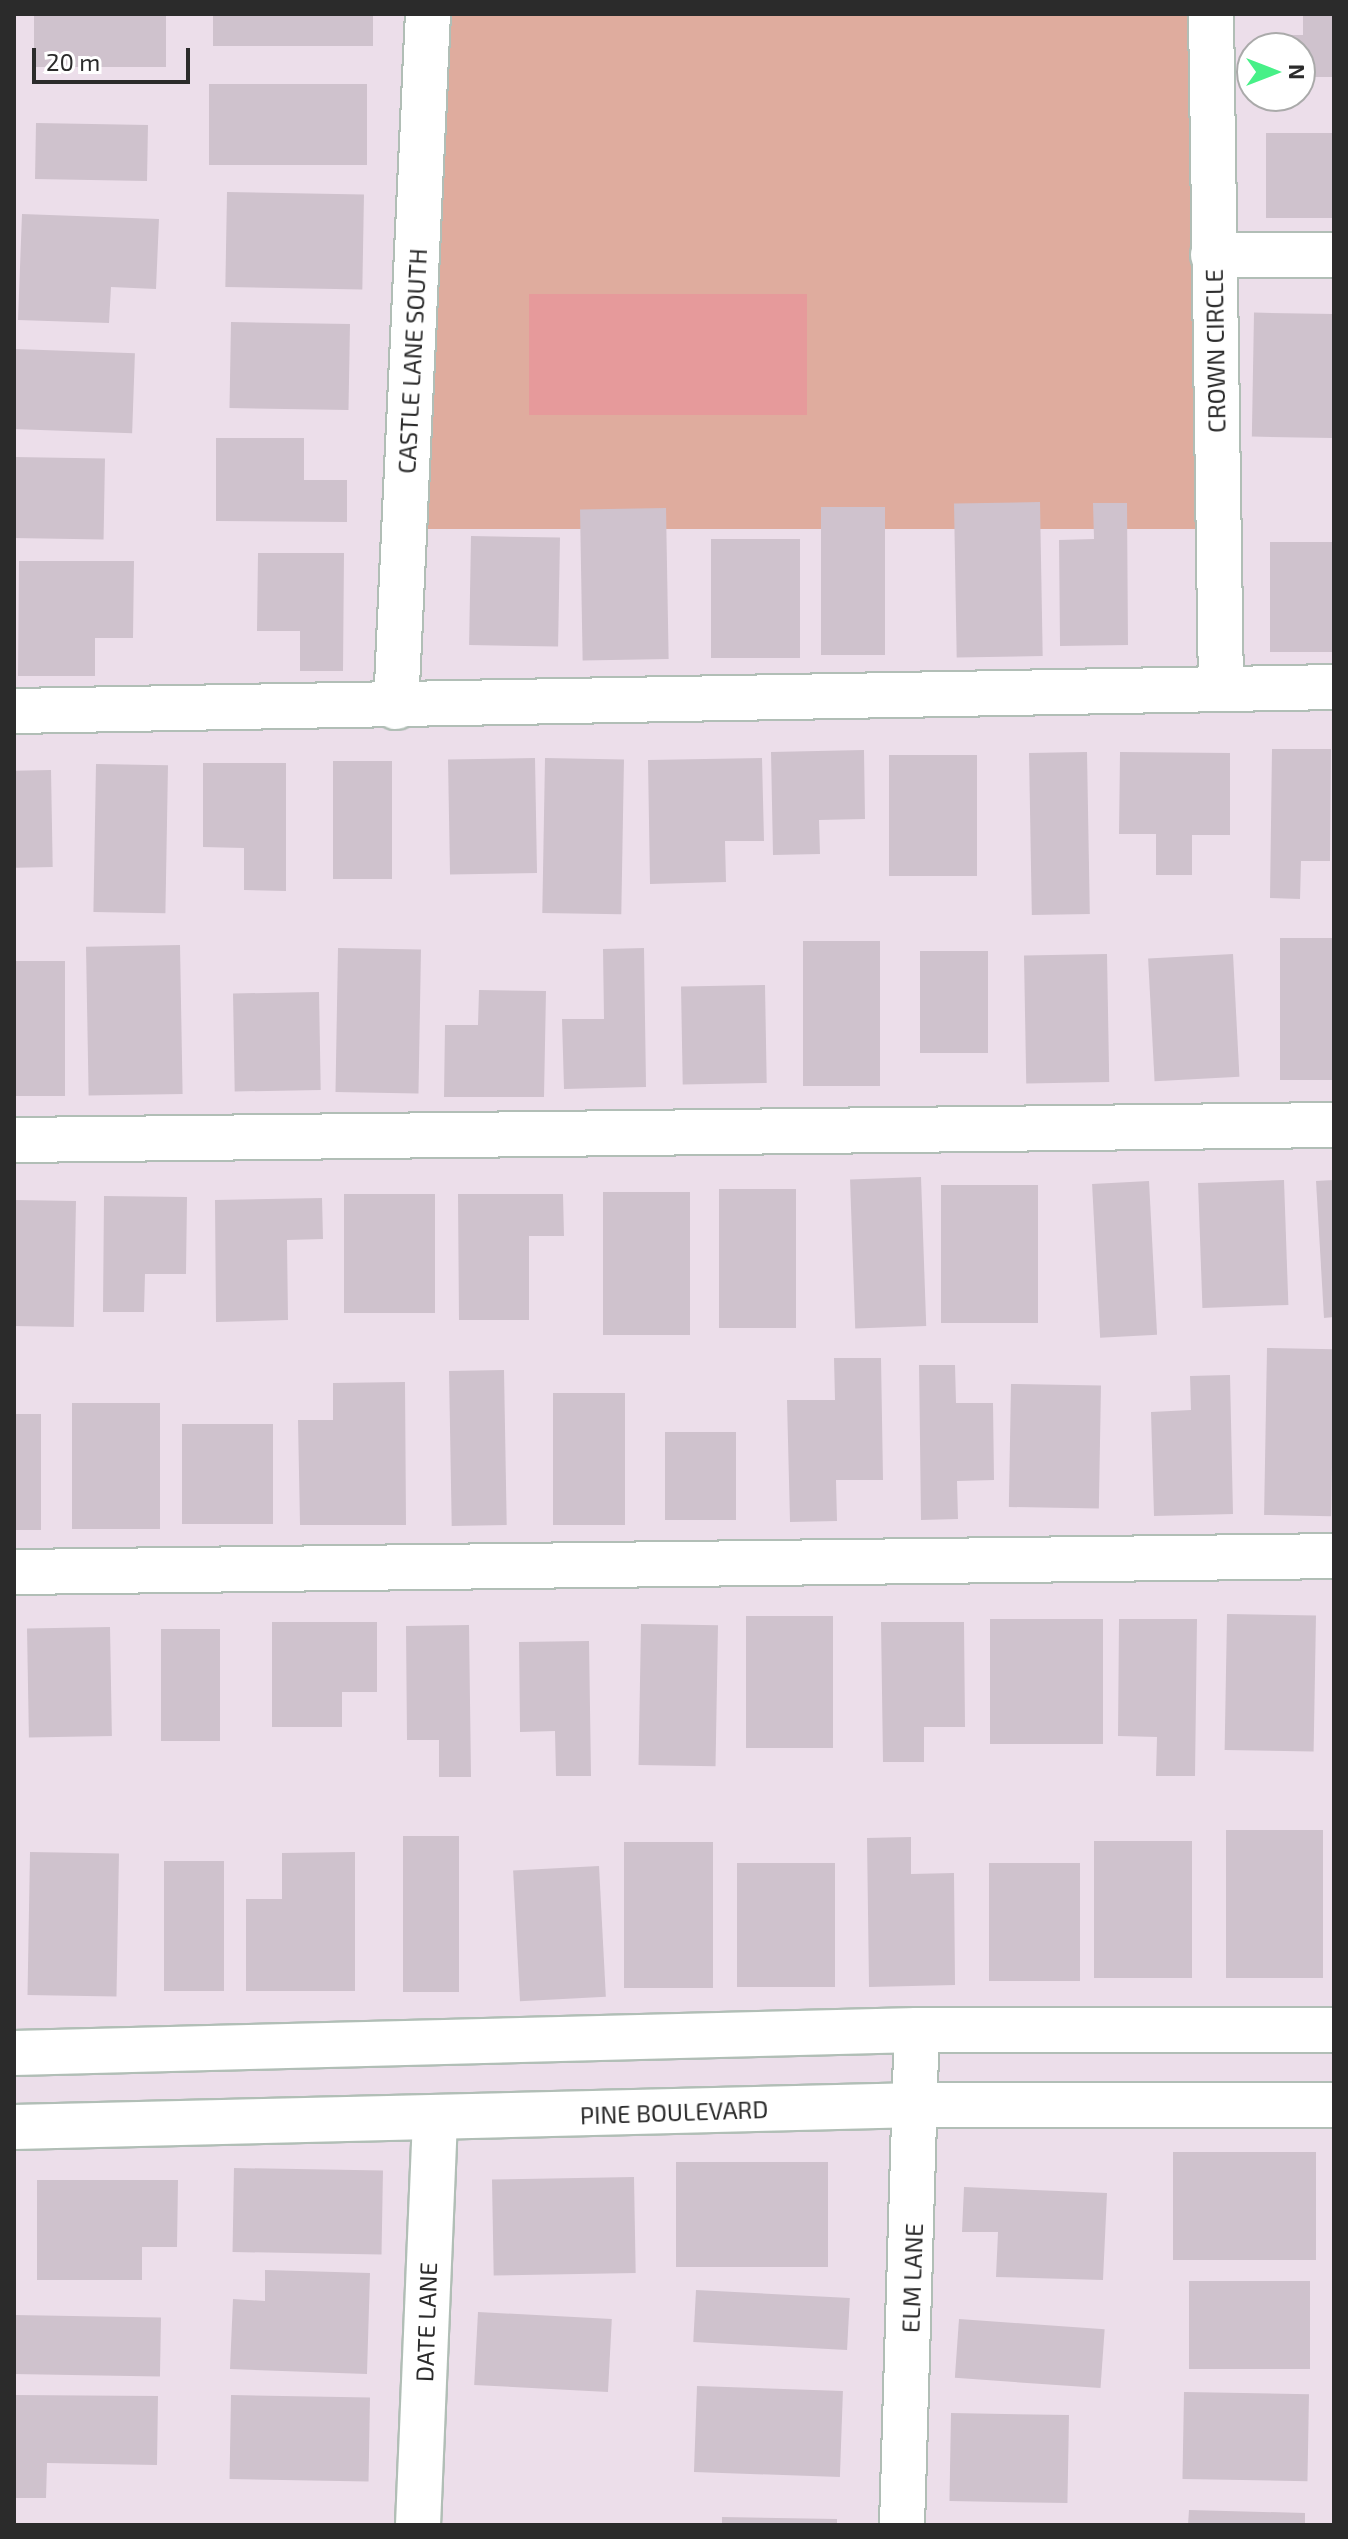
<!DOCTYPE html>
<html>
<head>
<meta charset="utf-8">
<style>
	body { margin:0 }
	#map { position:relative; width:1348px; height:2539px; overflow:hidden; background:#ecdeea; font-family:"Exo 2",sans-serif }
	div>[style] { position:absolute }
	.green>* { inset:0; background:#dfac9e; transform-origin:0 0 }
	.pitch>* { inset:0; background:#e69a9b; transform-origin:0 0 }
	.building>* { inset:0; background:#cfc2cd; transform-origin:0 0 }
	.roads { filter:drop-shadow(2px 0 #b1beb6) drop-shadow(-2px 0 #b1beb6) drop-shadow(0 2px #b1beb6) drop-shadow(0 -2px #b1beb6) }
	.street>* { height:44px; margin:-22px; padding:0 22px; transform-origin:22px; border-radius:22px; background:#fff }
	span { translate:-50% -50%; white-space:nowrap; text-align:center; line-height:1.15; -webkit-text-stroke:6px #fff; paint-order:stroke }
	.street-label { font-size:24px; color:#2b2b2b }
	.frame { position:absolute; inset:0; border:16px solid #2b2b2b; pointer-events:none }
	.north { position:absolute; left:1236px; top:32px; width:80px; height:80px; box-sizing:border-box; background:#fff; border:2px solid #aaa; border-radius:50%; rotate:90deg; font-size:22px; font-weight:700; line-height:32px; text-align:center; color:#2b2b2b }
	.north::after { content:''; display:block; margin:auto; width:28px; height:36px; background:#47f087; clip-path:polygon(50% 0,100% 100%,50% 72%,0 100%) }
	.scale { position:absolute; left:32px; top:48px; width:158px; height:36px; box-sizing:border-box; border:4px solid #2b2b2b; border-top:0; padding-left:10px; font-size:24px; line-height:28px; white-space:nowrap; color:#2b2b2b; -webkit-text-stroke:6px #fff; paint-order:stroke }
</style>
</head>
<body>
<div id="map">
	<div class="green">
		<i style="left:422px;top:14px;width:787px;height:515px"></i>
	</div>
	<div class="pitch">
		<i style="left:529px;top:294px;width:278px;height:121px"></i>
	</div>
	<div class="building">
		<i style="left:34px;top:14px;width:132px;height:53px"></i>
		<i style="left:213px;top:14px;width:160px;height:32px"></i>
		<i style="clip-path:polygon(1303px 14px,1334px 14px,1334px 77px,1300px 77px,1300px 48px,1265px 48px,1265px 35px,1303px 35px)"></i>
		<i style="left:209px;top:84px;width:158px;height:81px"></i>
		<i style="left:36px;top:123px;width:112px;height:56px;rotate:1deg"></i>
		<i style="left:1266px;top:133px;width:68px;height:85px"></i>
		<i style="left:227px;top:192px;width:137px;height:95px;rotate:1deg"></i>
		<i style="clip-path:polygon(22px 214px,159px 219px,156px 289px,111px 287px,109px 323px,18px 320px)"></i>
		<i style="left:1334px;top:314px;width:124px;height:80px;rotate:91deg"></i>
		<i style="left:231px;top:322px;width:119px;height:86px;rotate:1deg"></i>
		<i style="left:15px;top:349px;width:120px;height:80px;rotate:2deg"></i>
		<i style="clip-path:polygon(216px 438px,304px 438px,304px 480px,347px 480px,347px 522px,216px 521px)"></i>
		<i style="left:14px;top:457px;width:91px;height:81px;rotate:1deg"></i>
		<i style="left:1040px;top:502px;width:154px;height:86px;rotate:89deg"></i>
		<i style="clip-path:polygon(1093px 503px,1127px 503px,1128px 645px,1060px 646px,1059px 540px,1094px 539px)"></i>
		<i style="left:821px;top:507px;width:64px;height:148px"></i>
		<i style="left:666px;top:508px;width:151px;height:86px;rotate:89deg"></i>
		<i style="left:471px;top:536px;width:89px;height:109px;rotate:1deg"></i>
		<i style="left:711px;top:539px;width:89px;height:119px"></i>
		<i style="left:1270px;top:542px;width:64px;height:110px"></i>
		<i style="clip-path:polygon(258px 553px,344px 553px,343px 671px,300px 671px,300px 631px,257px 631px)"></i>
		<i style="clip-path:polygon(19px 561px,134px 561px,133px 638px,95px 638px,95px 676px,18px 676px)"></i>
		<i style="clip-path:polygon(1272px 749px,1331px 749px,1330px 861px,1301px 861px,1300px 899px,1270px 898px)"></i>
		<i style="clip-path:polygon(864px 750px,865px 819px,819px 820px,820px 854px,773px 855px,771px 752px)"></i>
		<i style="left:1087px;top:752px;width:162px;height:58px;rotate:89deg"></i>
		<i style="clip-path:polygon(1120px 752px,1230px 753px,1230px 835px,1192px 835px,1192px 875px,1156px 875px,1156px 834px,1119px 834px)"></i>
		<i style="left:889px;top:755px;width:88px;height:121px"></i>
		<i style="left:535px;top:758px;width:115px;height:87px;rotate:89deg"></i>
		<i style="left:545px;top:758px;width:79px;height:155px;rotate:1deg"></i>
		<i style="clip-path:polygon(762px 758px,764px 841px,725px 841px,726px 882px,650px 884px,648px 760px)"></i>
		<i style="left:333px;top:761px;width:59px;height:118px"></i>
		<i style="clip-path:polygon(203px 763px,286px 763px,286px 891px,244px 890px,244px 848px,203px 847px)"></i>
		<i style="left:96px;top:764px;width:72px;height:148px;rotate:1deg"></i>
		<i style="left:51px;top:770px;width:97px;height:37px;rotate:89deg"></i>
		<i style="left:1334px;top:938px;width:142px;height:54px;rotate:90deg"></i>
		<i style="left:880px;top:941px;width:145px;height:77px;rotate:90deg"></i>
		<i style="left:180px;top:945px;width:149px;height:94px;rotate:89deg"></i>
		<i style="left:338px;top:948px;width:83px;height:144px;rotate:1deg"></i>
		<i style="clip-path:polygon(644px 948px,646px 1087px,564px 1089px,562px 1019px,604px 1019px,603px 949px)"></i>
		<i style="left:920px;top:951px;width:68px;height:102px"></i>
		<i style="left:1107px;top:954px;width:128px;height:83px;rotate:89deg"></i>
		<i style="left:1233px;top:954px;width:123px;height:85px;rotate:87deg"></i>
		<i style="left:14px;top:961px;width:51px;height:135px"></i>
		<i style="left:765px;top:985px;width:98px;height:84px;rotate:89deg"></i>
		<i style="clip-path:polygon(479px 990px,546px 991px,544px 1097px,444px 1097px,445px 1025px,478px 1025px)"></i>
		<i style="left:319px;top:992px;width:98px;height:86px;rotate:89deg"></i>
		<i style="left:921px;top:1177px;width:149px;height:71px;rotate:88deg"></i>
		<i style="left:1284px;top:1180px;width:125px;height:86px;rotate:88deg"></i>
		<i style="clip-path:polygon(1334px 1180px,1334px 1317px,1324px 1318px,1316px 1181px)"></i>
		<i style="left:1149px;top:1181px;width:154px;height:57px;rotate:87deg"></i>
		<i style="left:1038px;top:1185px;width:138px;height:97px;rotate:90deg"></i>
		<i style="left:719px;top:1189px;width:77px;height:139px"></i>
		<i style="left:603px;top:1192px;width:87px;height:143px"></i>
		<i style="left:344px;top:1194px;width:91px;height:119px"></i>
		<i style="clip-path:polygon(458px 1194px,563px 1194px,564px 1236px,529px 1236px,529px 1320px,459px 1320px)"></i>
		<i style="clip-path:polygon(104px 1196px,187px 1197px,186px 1274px,145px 1274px,144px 1312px,103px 1312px)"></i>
		<i style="clip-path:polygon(322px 1198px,323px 1239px,287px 1240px,288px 1320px,216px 1322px,215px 1200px)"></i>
		<i style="left:14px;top:1200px;width:62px;height:126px;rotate:1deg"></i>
		<i style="left:1267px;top:1348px;width:67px;height:167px;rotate:1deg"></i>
		<i style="clip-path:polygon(834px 1358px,881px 1358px,883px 1480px,836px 1480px,837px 1521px,790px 1522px,787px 1400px,835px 1400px)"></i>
		<i style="clip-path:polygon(919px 1365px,955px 1365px,956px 1403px,993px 1403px,994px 1480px,957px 1481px,958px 1519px,921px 1520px)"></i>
		<i style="left:504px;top:1370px;width:155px;height:55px;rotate:89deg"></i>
		<i style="clip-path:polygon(1230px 1375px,1233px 1514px,1154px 1516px,1151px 1412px,1191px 1410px,1190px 1376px)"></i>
		<i style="clip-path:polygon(405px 1382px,406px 1525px,300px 1525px,298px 1420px,333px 1420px,333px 1383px)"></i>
		<i style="left:1011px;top:1384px;width:90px;height:123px;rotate:1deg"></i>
		<i style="left:625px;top:1393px;width:132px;height:72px;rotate:90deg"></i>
		<i style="left:72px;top:1403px;width:88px;height:126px"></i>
		<i style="left:14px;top:1414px;width:27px;height:116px"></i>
		<i style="left:182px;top:1424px;width:91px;height:100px"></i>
		<i style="left:665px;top:1432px;width:71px;height:88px"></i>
		<i style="left:1227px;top:1614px;width:89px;height:136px;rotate:1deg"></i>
		<i style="left:746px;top:1616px;width:87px;height:132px"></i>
		<i style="left:990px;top:1619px;width:113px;height:125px"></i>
		<i style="clip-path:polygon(1119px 1619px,1197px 1619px,1195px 1776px,1156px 1776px,1157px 1737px,1118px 1736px)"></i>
		<i style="clip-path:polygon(272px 1622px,377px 1622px,377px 1692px,342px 1692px,342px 1727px,272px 1727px)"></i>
		<i style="clip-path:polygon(881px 1622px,964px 1622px,965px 1727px,924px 1727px,924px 1762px,883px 1762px)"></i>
		<i style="left:641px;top:1624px;width:77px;height:141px;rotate:1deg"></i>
		<i style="clip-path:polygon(469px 1625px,471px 1777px,439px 1777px,439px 1740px,407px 1740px,406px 1626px)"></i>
		<i style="left:110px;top:1627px;width:109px;height:83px;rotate:89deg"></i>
		<i style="left:161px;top:1629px;width:59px;height:112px"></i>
		<i style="clip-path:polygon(589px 1641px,591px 1776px,556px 1776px,555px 1731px,520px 1732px,519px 1642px)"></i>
		<i style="left:1323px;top:1830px;width:148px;height:97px;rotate:90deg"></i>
		<i style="left:459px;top:1836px;width:156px;height:56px;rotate:90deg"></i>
		<i style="clip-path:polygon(911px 1837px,911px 1874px,954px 1873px,955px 1985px,869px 1987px,867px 1838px)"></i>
		<i style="left:1094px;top:1841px;width:98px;height:137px"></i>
		<i style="left:624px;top:1842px;width:89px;height:146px"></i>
		<i style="left:30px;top:1852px;width:89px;height:143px;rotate:1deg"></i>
		<i style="clip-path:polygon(355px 1852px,355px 1991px,246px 1991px,246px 1899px,282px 1899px,282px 1853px)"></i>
		<i style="left:164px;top:1861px;width:60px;height:130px"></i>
		<i style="left:835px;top:1863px;width:124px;height:98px;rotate:90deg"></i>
		<i style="left:1080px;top:1863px;width:118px;height:91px;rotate:90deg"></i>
		<i style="left:599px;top:1866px;width:131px;height:86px;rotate:87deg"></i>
		<i style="left:1173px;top:2152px;width:143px;height:108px"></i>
		<i style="left:676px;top:2162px;width:152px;height:105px"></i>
		<i style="left:234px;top:2168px;width:149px;height:84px;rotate:1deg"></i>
		<i style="left:634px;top:2177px;width:96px;height:142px;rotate:89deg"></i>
		<i style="clip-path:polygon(37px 2180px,178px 2180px,177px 2247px,142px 2247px,142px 2280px,37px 2280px)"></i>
		<i style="clip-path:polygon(964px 2187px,1107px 2193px,1103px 2280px,996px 2277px,998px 2232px,962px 2232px)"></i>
		<i style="clip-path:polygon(265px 2270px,370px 2273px,367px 2374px,230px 2369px,233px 2299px,265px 2301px)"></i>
		<i style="left:1189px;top:2281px;width:121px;height:88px"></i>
		<i style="left:696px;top:2290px;width:154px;height:52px;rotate:3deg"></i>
		<i style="left:478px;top:2312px;width:134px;height:73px;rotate:3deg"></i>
		<i style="left:14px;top:2315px;width:147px;height:59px;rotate:1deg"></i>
		<i style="left:959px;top:2319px;width:146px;height:59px;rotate:4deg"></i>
		<i style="left:697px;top:2386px;width:146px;height:86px;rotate:2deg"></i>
		<i style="left:1184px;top:2392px;width:125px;height:87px;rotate:1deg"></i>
		<i style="clip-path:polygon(14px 2395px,158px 2396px,157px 2465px,47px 2463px,46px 2498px,14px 2498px)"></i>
		<i style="left:231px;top:2395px;width:139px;height:84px;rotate:1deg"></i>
		<i style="left:951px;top:2413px;width:118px;height:88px;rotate:1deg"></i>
		<i style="clip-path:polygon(1189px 2510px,1305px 2513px,1305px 2525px,1188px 2525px)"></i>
		<i style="clip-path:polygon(722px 2517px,837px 2519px,837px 2525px,722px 2525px)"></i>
	</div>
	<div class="roads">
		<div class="street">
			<i style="left:1211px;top:14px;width:674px;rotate:89.15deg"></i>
			<i style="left:1213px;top:255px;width:121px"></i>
			<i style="left:396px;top:707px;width:694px;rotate:-87.36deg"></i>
			<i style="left:14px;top:711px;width:1320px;rotate:-1.04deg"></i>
			<i style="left:14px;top:1140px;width:1320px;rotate:-0.65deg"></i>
			<i style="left:14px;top:1572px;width:1320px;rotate:-0.69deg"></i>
			<i style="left:14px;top:2053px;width:903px;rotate:-1.46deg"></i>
			<i style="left:917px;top:2030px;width:417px"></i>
			<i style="left:14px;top:2127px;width:905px;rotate:-1.39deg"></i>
			<i style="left:919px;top:2105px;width:415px"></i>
			<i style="left:418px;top:2525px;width:405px;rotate:-87.6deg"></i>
			<i style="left:902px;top:2525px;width:495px;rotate:-88.3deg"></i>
		</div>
	</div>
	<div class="street-label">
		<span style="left:1215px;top:351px;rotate:-91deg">CROWN CIRCLE</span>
		<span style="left:412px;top:361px;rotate:-87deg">CASTLE LANE SOUTH</span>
		<span style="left:674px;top:2112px;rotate:-2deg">PINE BOULEVARD</span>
		<span style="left:912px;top:2278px;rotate:-88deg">ELM LANE</span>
		<span style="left:426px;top:2322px;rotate:-88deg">DATE LANE</span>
	</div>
	<div class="frame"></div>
	<div class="north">N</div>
	<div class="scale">20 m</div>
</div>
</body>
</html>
